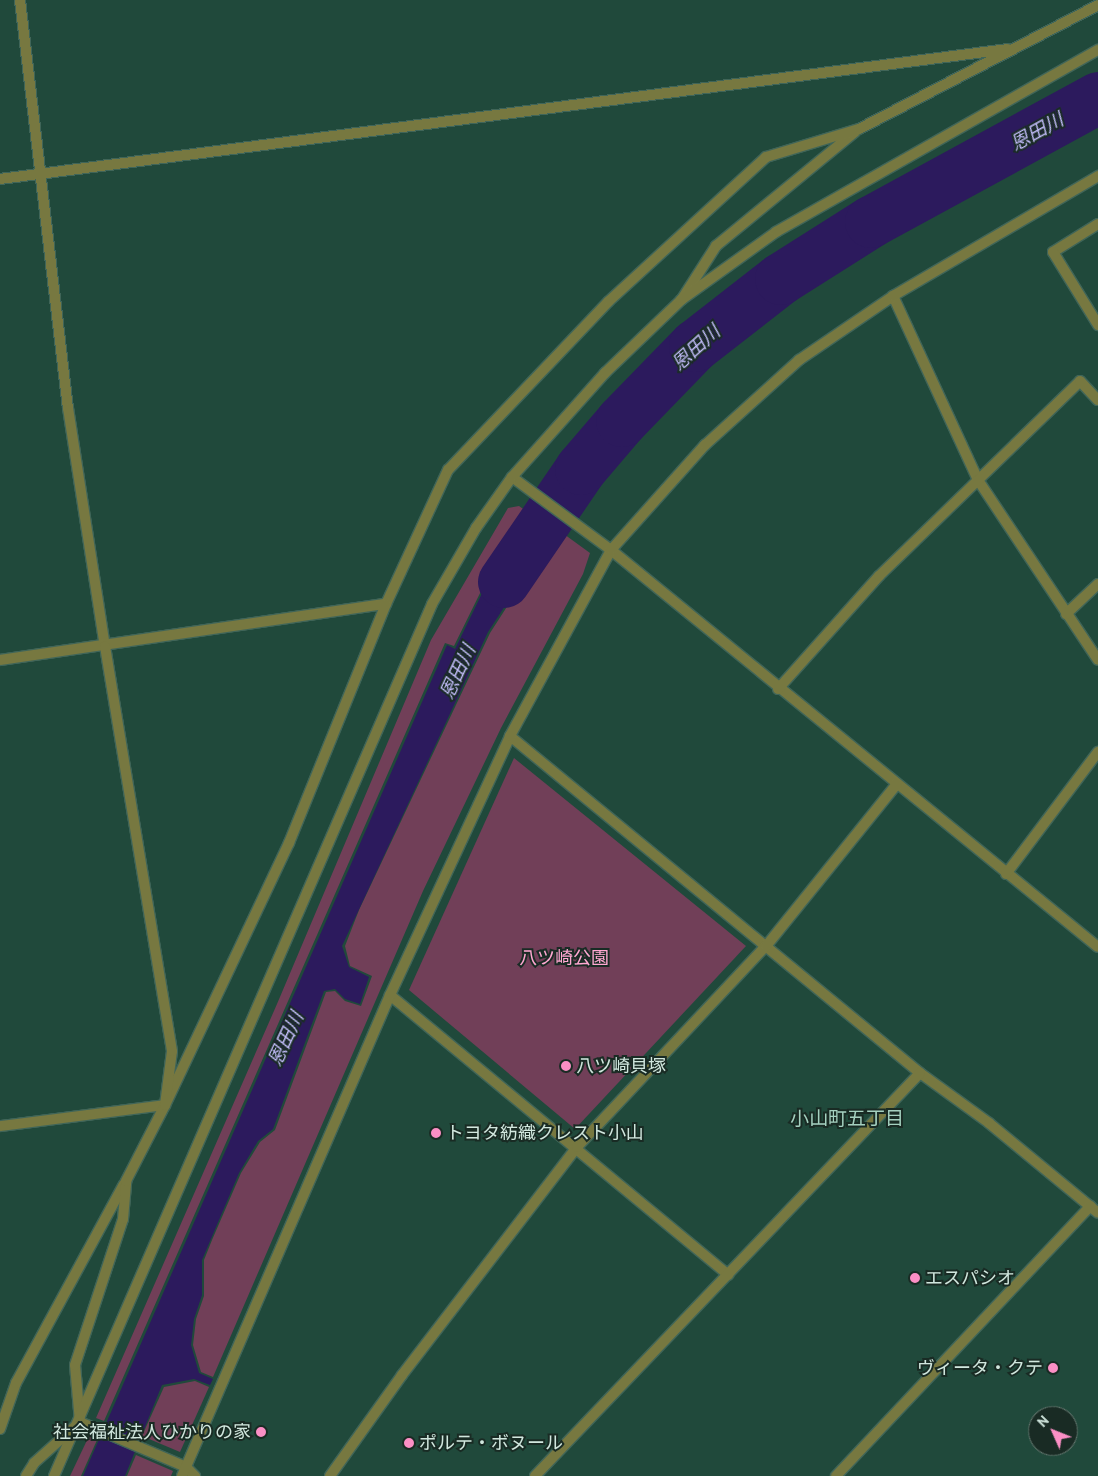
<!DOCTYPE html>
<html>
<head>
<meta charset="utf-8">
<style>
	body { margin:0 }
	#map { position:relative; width:1098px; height:1476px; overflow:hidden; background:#20493b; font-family:"PT Sans","Noto Sans JP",sans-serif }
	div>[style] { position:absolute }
	.green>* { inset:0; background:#713f58 }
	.water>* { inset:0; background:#2c1a5d }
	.river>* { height:52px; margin:-26px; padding:0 26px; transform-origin:26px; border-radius:26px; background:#2c1a5d }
	.roads { filter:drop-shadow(1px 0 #406558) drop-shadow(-1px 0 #406558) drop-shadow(0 1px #406558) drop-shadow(0 -1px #406558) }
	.service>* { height:10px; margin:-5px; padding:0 5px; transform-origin:5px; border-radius:5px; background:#777840 }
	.minor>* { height:10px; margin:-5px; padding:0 5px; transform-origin:5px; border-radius:5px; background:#777840 }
	.dots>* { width:14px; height:14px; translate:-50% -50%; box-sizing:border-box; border:2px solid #192b24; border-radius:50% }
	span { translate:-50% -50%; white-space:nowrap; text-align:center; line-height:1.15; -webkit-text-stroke:4px #192b24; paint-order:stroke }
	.park-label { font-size:18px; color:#ffa8d2 }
	.poi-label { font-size:18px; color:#d1e7de }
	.left { translate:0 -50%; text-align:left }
	.right { translate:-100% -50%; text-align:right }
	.water-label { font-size:19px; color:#c2bcf9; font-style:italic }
	.neighbourhood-label { font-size:19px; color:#a4d0bf }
	.north { position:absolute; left:1028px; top:1406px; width:50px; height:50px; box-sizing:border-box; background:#192b24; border:1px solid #63766e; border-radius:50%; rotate:314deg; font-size:14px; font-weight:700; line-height:20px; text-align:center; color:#d1e7de }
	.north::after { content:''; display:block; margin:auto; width:18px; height:22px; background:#fb8fc5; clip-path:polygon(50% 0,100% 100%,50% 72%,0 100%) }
</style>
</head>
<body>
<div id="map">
	<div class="green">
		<i style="clip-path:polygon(519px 506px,529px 513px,486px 581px,454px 646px,445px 643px,104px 1421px,96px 1418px,277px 1004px,431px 640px,508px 508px)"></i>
		<i style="clip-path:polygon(557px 529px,590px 553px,583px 574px,501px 728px,423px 891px,213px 1377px,201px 1372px,193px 1345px,196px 1319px,204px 1296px,204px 1260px,212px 1240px,241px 1173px,260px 1142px,275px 1130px,326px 992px,335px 991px,345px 1001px,361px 1006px,372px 976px,350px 966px,345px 946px,359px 910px,490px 633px)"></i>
		<i style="clip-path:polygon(514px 758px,746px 946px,575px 1129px,409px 990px)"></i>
		<i style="clip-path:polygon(195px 1381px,209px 1387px,180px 1452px,142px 1436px,164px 1387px)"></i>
		<i style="clip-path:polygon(89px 1436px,97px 1440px,81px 1476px,70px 1476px)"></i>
		<i style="clip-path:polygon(136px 1455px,173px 1471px,171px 1476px,127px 1476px)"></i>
	</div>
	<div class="water">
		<i style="clip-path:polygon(530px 514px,555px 529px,488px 632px,342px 946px,349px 967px,369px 977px,360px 1004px,345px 999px,335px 989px,324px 991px,273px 1129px,258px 1141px,239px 1173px,202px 1260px,202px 1295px,194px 1319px,191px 1345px,199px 1373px,213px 1379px,210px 1385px,194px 1379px,162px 1385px,125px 1476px,83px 1476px,447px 645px,455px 649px,488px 581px)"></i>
	</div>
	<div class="river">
		<i style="left:504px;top:582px;width:137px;rotate:-55.7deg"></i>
		<i style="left:581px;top:469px;width:63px;rotate:-49.5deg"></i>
		<i style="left:622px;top:421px;width:105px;rotate:-45.8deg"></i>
		<i style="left:695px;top:346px;width:109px;rotate:-37.9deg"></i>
		<i style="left:781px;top:279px;width:107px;rotate:-32.3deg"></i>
		<i style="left:871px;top:222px;width:259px;rotate:-28.6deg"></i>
	</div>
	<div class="roads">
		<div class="service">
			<i style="left:20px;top:0;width:411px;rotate:83.3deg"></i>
			<i style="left:68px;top:408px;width:242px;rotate:81.2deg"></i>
			<i style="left:0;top:179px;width:1016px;rotate:-7.35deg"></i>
			<i style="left:1098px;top:224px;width:53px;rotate:148.1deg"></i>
			<i style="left:1053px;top:252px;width:86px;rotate:58.3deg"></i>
			<i style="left:682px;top:299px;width:63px;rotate:-57.3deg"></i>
			<i style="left:716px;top:246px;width:180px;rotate:-39.4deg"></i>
			<i style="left:386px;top:604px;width:148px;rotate:-65.2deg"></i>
			<i style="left:448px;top:470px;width:233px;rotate:-46.4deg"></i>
			<i style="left:609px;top:301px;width:213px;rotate:-42.5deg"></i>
			<i style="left:766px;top:157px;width:97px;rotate:-16.8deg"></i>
			<i style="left:859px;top:129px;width:269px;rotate:-27.4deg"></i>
		</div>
		<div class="minor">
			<i style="left:893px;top:296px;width:203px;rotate:65.2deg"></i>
			<i style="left:978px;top:480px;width:216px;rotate:56.3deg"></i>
			<i style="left:512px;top:477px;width:123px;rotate:36.4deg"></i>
			<i style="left:611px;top:550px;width:628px;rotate:39.19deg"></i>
			<i style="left:1066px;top:614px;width:44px;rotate:-43.2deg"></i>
			<i style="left:0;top:660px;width:390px;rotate:-8.3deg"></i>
			<i style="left:386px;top:604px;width:258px;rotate:112.1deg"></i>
			<i style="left:289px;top:843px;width:290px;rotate:115.3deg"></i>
			<i style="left:165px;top:1105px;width:166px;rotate:172.7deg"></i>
			<i style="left:778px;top:689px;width:152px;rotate:-48.2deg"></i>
			<i style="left:879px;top:576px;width:280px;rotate:-44.1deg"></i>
			<i style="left:1080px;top:381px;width:26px;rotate:47deg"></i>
			<i style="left:510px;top:736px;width:531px;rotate:39.42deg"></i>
			<i style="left:920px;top:1073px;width:85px;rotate:35.9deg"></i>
			<i style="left:989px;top:1123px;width:141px;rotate:39.5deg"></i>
			<i style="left:1006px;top:874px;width:153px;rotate:-53deg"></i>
			<i style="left:390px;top:995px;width:439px;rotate:39.6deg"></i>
			<i style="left:80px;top:1422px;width:115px;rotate:23deg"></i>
			<i style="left:186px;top:1467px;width:13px;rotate:45deg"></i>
			<i style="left:0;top:1429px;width:49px;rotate:-70.8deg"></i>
			<i style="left:16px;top:1383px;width:226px;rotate:-61.5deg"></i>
			<i style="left:26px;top:1476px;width:15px;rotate:-58deg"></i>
			<i style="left:34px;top:1463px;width:62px;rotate:-41.7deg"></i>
			<i style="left:80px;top:1422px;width:57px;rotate:-95deg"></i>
			<i style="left:75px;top:1365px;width:154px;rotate:-71.8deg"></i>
			<i style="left:123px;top:1219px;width:38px;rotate:-85deg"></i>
			<i style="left:126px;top:1181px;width:85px;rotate:-62.8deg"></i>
			<i style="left:165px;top:1105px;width:54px;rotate:-82.6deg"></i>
			<i style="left:172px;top:1051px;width:410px;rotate:-99.4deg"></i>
			<i style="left:54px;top:1476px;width:950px;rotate:-66.56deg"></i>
			<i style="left:432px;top:604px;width:88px;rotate:-59.9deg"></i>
			<i style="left:476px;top:528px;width:62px;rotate:-54.8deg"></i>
			<i style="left:512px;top:477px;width:140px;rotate:-48.2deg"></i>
			<i style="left:605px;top:373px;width:105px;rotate:-43.8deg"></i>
			<i style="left:681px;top:300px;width:117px;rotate:-35.6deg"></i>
			<i style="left:776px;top:232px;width:370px;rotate:-29.5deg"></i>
			<i style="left:182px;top:1476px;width:524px;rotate:-66.61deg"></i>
			<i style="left:390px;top:995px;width:285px;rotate:-65.1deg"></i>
			<i style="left:510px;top:736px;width:212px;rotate:-61.5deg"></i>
			<i style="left:611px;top:550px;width:141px;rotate:-48.2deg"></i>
			<i style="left:705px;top:445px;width:127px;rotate:-42.1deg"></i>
			<i style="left:799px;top:360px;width:114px;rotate:-34.2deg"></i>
			<i style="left:893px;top:296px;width:238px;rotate:-30.3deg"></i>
			<i style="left:330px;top:1476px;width:124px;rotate:-54.5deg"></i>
			<i style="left:402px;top:1375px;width:287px;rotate:-52.5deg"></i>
			<i style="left:577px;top:1147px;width:277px;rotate:-46.8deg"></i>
			<i style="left:767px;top:945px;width:207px;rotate:-51.1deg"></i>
			<i style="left:535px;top:1476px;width:557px;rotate:-46.31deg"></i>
			<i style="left:836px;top:1476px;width:371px;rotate:-46.7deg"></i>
		</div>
	</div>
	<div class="dots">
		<i style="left:566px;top:1066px;background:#fb8fc5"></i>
		<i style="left:436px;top:1133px;background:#fb8fc5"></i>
		<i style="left:915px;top:1278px;background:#fb8fc5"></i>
		<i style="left:1053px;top:1368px;background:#fb8fc5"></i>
		<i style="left:261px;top:1432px;background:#fb8fc5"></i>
		<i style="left:409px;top:1443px;background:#fb8fc5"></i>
	</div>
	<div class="park-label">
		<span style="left:564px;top:958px">八ツ崎公園</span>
	</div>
	<div class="poi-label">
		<span class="left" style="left:576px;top:1066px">八ツ崎貝塚</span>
		<span class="left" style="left:446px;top:1133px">トヨタ紡織クレスト小山</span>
		<span class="left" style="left:925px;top:1278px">エスパシオ</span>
		<span class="right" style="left:1043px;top:1368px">ヴィータ・クテ</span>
		<span class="right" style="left:251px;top:1432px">社会福祉法人ひかりの家</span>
		<span class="left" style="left:419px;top:1443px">ポルテ・ボヌール</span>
	</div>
	<div class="water-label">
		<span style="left:1037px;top:132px;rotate:-29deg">恩田川</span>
		<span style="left:696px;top:348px;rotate:-42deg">恩田川</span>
		<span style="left:458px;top:672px;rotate:-65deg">恩田川</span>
		<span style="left:286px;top:1039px;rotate:-65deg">恩田川</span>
	</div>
	<div class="neighbourhood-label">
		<span style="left:847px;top:1119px">小山町五丁目</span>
	</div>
	<div class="north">N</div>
</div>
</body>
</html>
